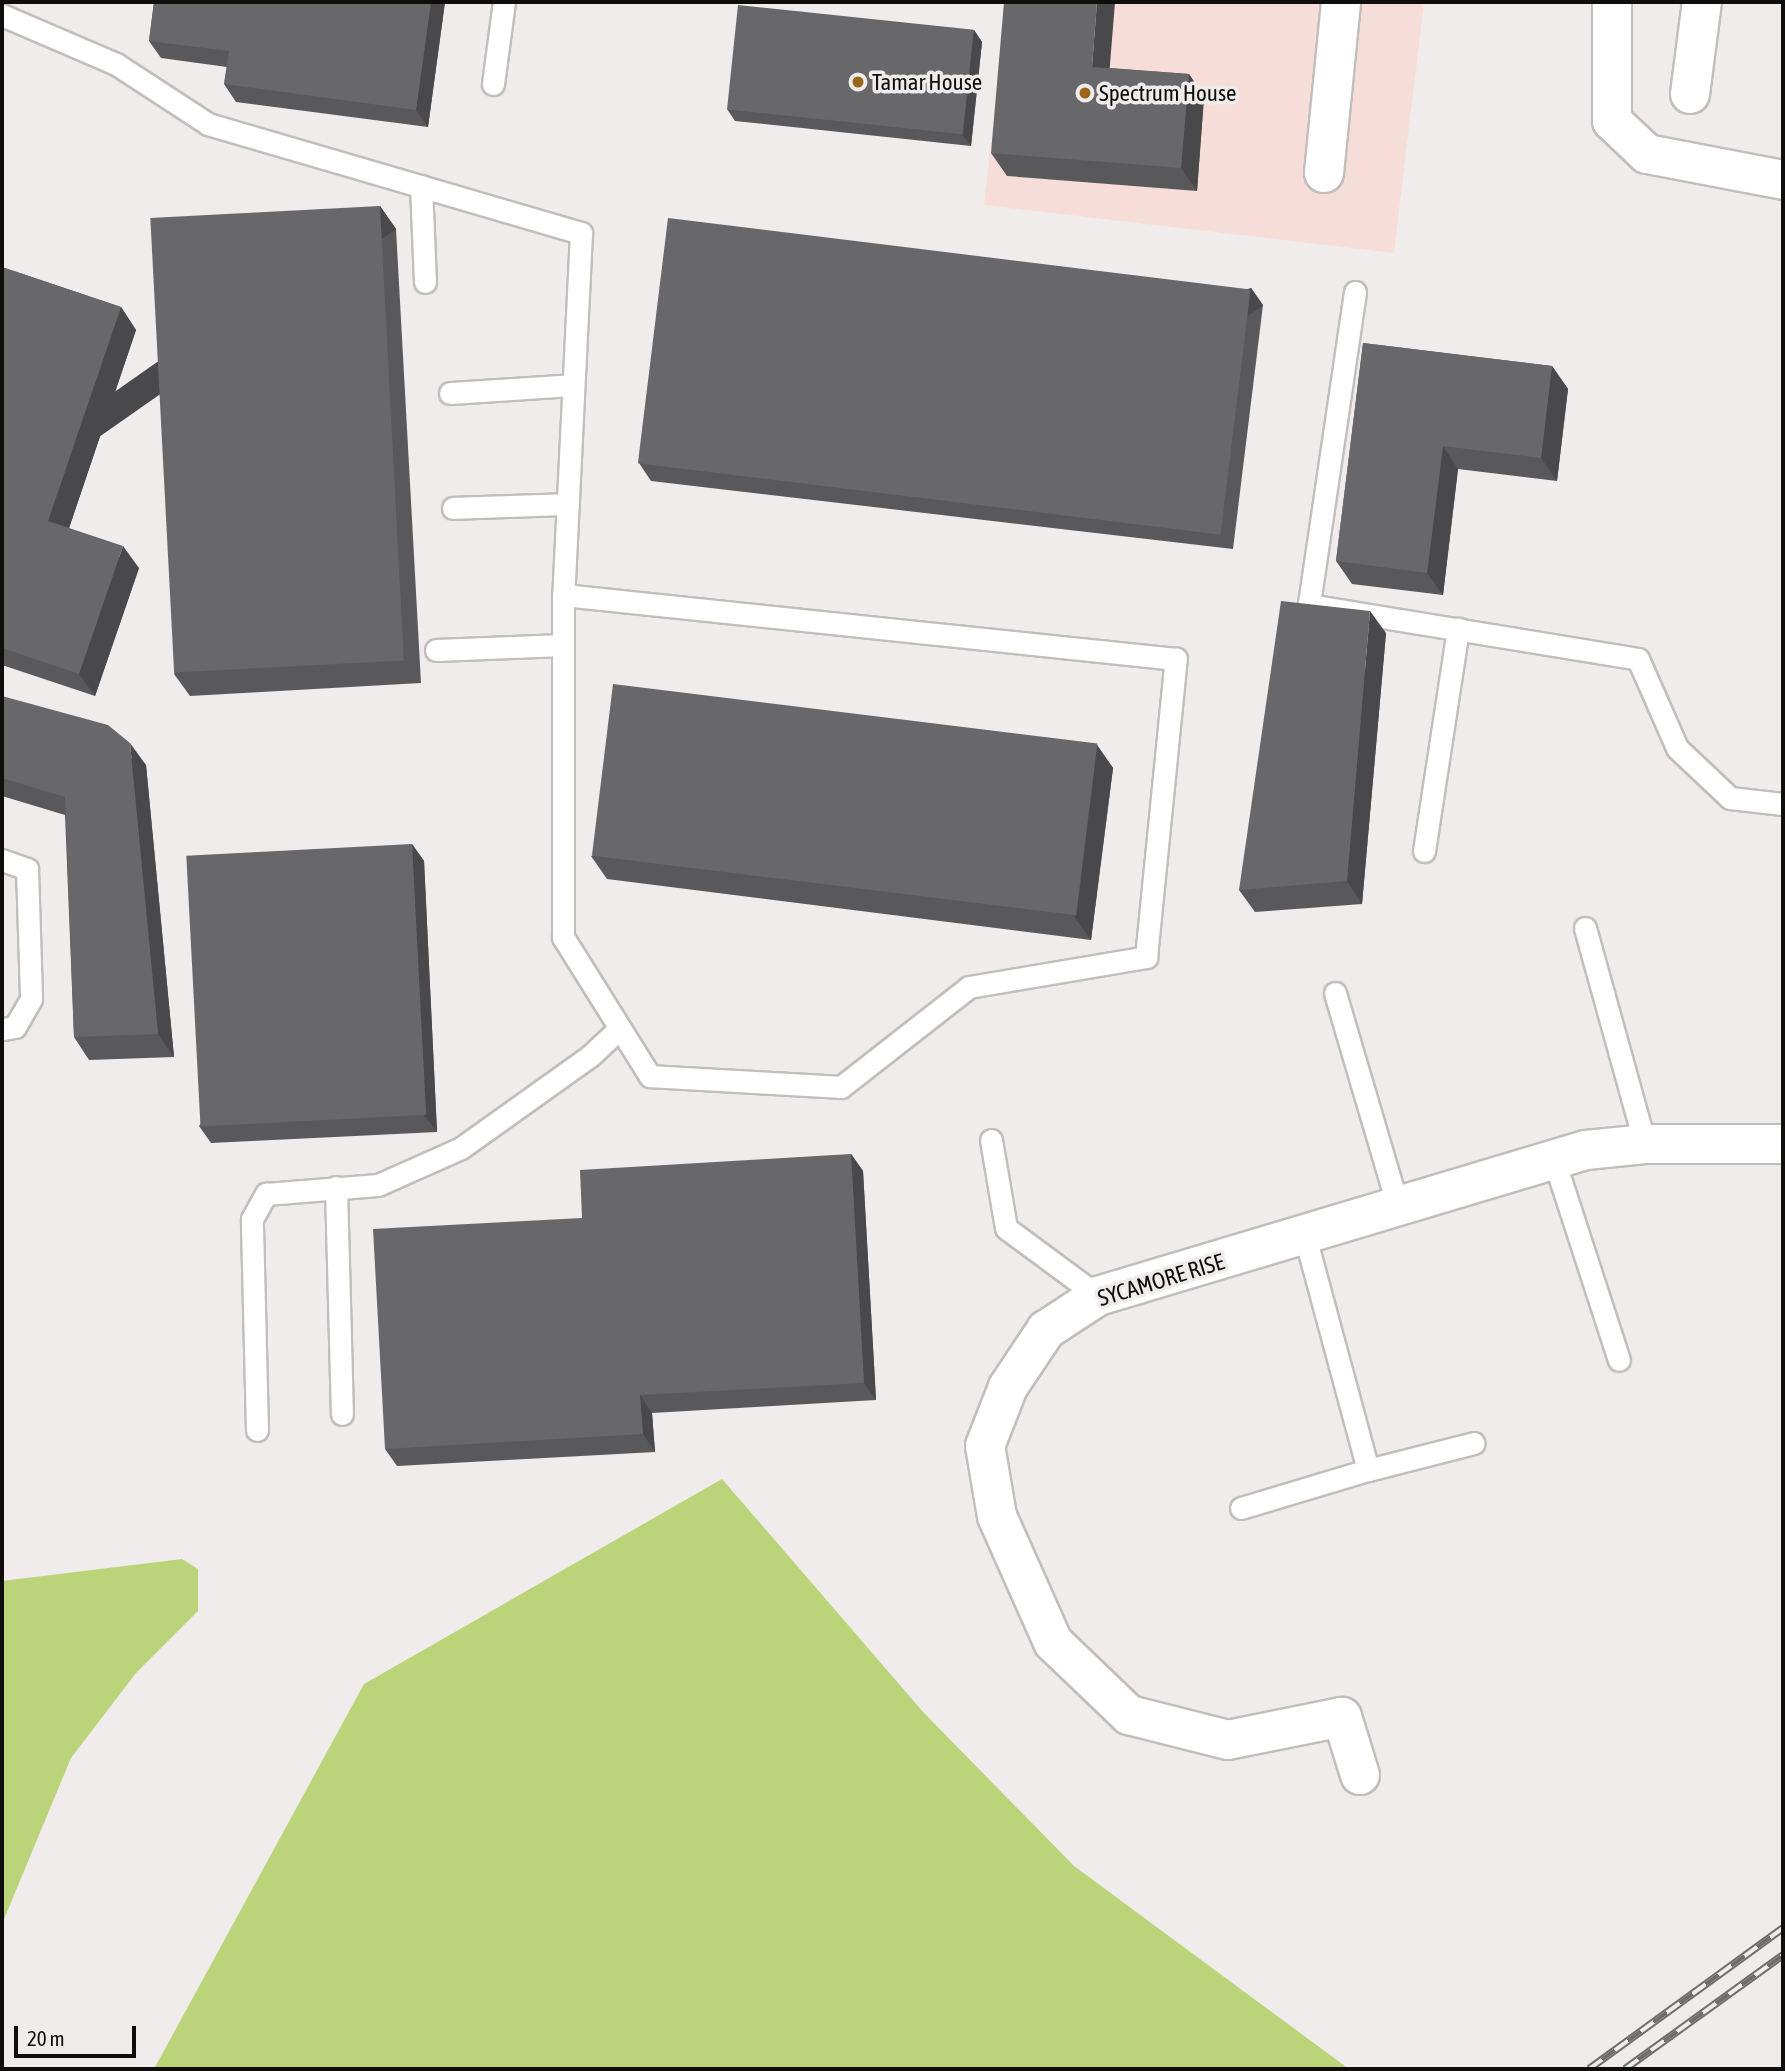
<!DOCTYPE html>
<html>
<head>
<meta charset="utf-8">
<style>
	body { margin:0 }
	#map { position:relative; width:1785px; height:2071px; overflow:hidden; background:#f0eceb; font-family:"Asap Condensed",sans-serif }
	div>[style] { position:absolute }
	.industrial>* { inset:0; background:#f7ddd8 }
	.green>* { inset:0; background:#bbd379 }
	.roads { filter:drop-shadow(2px 0 #c1bebc) drop-shadow(-2px 0 #c1bebc) drop-shadow(0 2px #c1bebc) drop-shadow(0 -2px #c1bebc) }
	.lane>* { height:21px; margin:-10.5px; padding:0 10.5px; transform-origin:10.5px; border-radius:10.5px; background:#fff }
	.street>* { height:38px; margin:-19px; padding:0 19px; transform-origin:19px; border-radius:19px; background:#fff }
	.rail>* { height:8px; margin-top:-4px; transform-origin:0; background:repeating-linear-gradient(90deg,#f0eceb 0 16px,#706e6d 0 32px); box-sizing:border-box; border-block:2px solid #706e6d }
	.wall>* { inset:0; background:#59595c }
	.shaded-wall>* { inset:0; background:#49494b; transform-origin:0 0 }
	.building>* { inset:0; background:#68686b; transform-origin:0 0 }
	.dots>* { width:19px; height:19px; translate:-50% -50%; box-sizing:border-box; border:4px solid #f0eceb; border-radius:50% }
	span { translate:-50% -50%; white-space:nowrap; text-align:center; line-height:1.15; -webkit-text-stroke:7px #f0eceb; paint-order:stroke }
	.poi-label { font-size:23px; color:#0f0e0d }
	.left { translate:0 -50%; text-align:left }
	.street-label { font-size:23px; color:#0f0e0d }
	.frame { position:absolute; inset:0; border:4px solid #0f0e0d; pointer-events:none }
	.scale { position:absolute; left:14px; top:2026px; width:122px; height:32px; box-sizing:border-box; border:4px solid #0f0e0d; border-top:0; padding-left:9px; font-size:21px; line-height:24px; white-space:nowrap; color:#0f0e0d; -webkit-text-stroke:5px #f0eceb; paint-order:stroke }
</style>
</head>
<body>
<div id="map">
	<div class="industrial">
		<i style="clip-path:polygon(988px 2px,1424px 2px,1394px 253px,984px 205px,1007px 4px)"></i>
	</div>
	<div class="green">
		<i style="clip-path:polygon(722px 1479px,924px 1713px,1074px 1866px,1349px 2069px,154px 2069px,364px 1684px)"></i>
		<i style="clip-path:polygon(182px 1559px,198px 1569px,198px 1611px,136px 1673px,71px 1758px,2px 1924px,2px 1581px)"></i>
	</div>
	<div class="roads">
		<div class="lane">
			<i style="left:2px;top:15px;width:124px;rotate:23.3deg"></i>
			<i style="left:116px;top:64px;width:110px;rotate:33.1deg"></i>
			<i style="left:208px;top:124px;width:389px;rotate:16.3deg"></i>
			<i style="left:581px;top:233px;width:362px;rotate:92.8deg"></i>
			<i style="left:563px;top:595px;width:342px;rotate:90deg"></i>
			<i style="left:563px;top:937px;width:164px;rotate:58deg"></i>
			<i style="left:650px;top:1076px;width:191px;rotate:3.3deg"></i>
			<i style="left:841px;top:1087px;width:162px;rotate:-38deg"></i>
			<i style="left:969px;top:987px;width:180px;rotate:-9.6deg"></i>
			<i style="left:1146px;top:957px;width:300px;rotate:-84.3deg"></i>
			<i style="left:1176px;top:659px;width:616px;rotate:-174.04deg"></i>
			<i style="left:493px;top:84px;width:83px;rotate:-82.4deg"></i>
			<i style="left:421px;top:186px;width:96px;rotate:87.6deg"></i>
			<i style="left:1355px;top:292px;width:316px;rotate:98.4deg"></i>
			<i style="left:1309px;top:605px;width:333px;rotate:9.3deg"></i>
			<i style="left:1638px;top:659px;width:97px;rotate:66.3deg"></i>
			<i style="left:1677px;top:748px;width:73px;rotate:43.3deg"></i>
			<i style="left:1730px;top:798px;width:53px;rotate:6.5deg"></i>
			<i style="left:450px;top:393px;width:123px;rotate:-3.7deg"></i>
			<i style="left:453px;top:508px;width:115px;rotate:-2deg"></i>
			<i style="left:436px;top:650px;width:127px;rotate:-2.3deg"></i>
			<i style="left:1424px;top:851px;width:225px;rotate:-81.3deg"></i>
			<i style="left:2px;top:860px;width:27px;rotate:20deg"></i>
			<i style="left:27px;top:869px;width:130px;rotate:88.2deg"></i>
			<i style="left:31px;top:999px;width:32px;rotate:120deg"></i>
			<i style="left:15px;top:1027px;width:13px;rotate:171deg"></i>
			<i style="left:1585px;top:928px;width:224px;rotate:74.5deg"></i>
			<i style="left:1335px;top:993px;width:220px;rotate:73.6deg"></i>
			<i style="left:991px;top:1140px;width:89px;rotate:80.3deg"></i>
			<i style="left:1006px;top:1228px;width:114px;rotate:36.5deg"></i>
			<i style="left:1554px;top:1160px;width:210px;rotate:72deg"></i>
			<i style="left:336px;top:1187px;width:227px;rotate:88.5deg"></i>
			<i style="left:257px;top:1430px;width:211px;rotate:-91.4deg"></i>
			<i style="left:252px;top:1219px;width:29px;rotate:-61deg"></i>
			<i style="left:266px;top:1194px;width:112px;rotate:-4.6deg"></i>
			<i style="left:378px;top:1185px;width:91px;rotate:-24deg"></i>
			<i style="left:461px;top:1148px;width:158px;rotate:-35.5deg"></i>
			<i style="left:590px;top:1056px;width:41px;rotate:-43deg"></i>
			<i style="left:1368px;top:1470px;width:109px;rotate:-14.3deg"></i>
			<i style="left:1241px;top:1508px;width:133px;rotate:-16.7deg"></i>
			<i style="left:1368px;top:1470px;width:242px;rotate:-105.1deg"></i>
		</div>
		<div class="street">
			<i style="left:1612px;top:2px;width:119px;rotate:90deg"></i>
			<i style="left:1612px;top:121px;width:48px;rotate:43.3deg"></i>
			<i style="left:1647px;top:154px;width:138px;rotate:10.8deg"></i>
			<i style="left:1690px;top:94px;width:93px;rotate:-82.6deg"></i>
			<i style="left:1324px;top:173px;width:172px;rotate:-84.3deg"></i>
			<i style="left:1360px;top:1775px;width:61px;rotate:-107.2deg"></i>
			<i style="left:1342px;top:1717px;width:116px;rotate:168.6deg"></i>
			<i style="left:1228px;top:1740px;width:102px;rotate:-165.8deg"></i>
			<i style="left:1129px;top:1715px;width:105px;rotate:-136.2deg"></i>
			<i style="left:1053px;top:1642px;width:138px;rotate:-114deg"></i>
			<i style="left:997px;top:1516px;width:71px;rotate:-99.7deg"></i>
			<i style="left:985px;top:1446px;width:63px;rotate:-68.7deg"></i>
			<i style="left:1008px;top:1387px;width:69px;rotate:-56.3deg"></i>
			<i style="left:1046px;top:1330px;width:62px;rotate:-33.2deg"></i>
			<i style="left:1098px;top:1296px;width:509px;rotate:-16.66deg"></i>
			<i style="left:1586px;top:1150px;width:59px;rotate:-5.8deg"></i>
			<i style="left:1645px;top:1144px;width:138px"></i>
		</div>
	</div>
	<div class="rail">
		<i style="left:1589px;top:2069px;width:240px;rotate:-36deg"></i>
		<i style="left:1625px;top:2069px;width:195px;rotate:-35.8deg"></i>
	</div>
	<div class="wall">
		<i style="clip-path:polygon(154px 2px,445px 2px,428px 127px,236px 102px,224px 84px,227px 67px,161px 58px,149px 41px)"></i>
		<i style="clip-path:polygon(974px 30px,982px 42px,971px 146px,735px 121px,727px 109px)"></i>
		<i style="clip-path:polygon(1110px 68px,1189px 74px,1204px 97px,1197px 191px,1007px 176px,991px 153px)"></i>
		<i style="clip-path:polygon(380px 206px,396px 229px,421px 683px,190px 696px,174px 674px)"></i>
		<i style="clip-path:polygon(2px 267px,121px 307px,136px 330px,69px 528px,139px 568px,95px 696px,2px 665px)"></i>
		<i style="clip-path:polygon(1251px 288px,1263px 305px,1233px 549px,651px 481px,639px 463px)"></i>
		<i style="clip-path:polygon(1363px 343px,1552px 366px,1568px 389px,1557px 481px,1458px 469px,1443px 595px,1352px 584px,1336px 561px)"></i>
		<i style="clip-path:polygon(1386px 633px,1362px 904px,1255px 912px,1239px 890px)"></i>
		<i style="clip-path:polygon(2px 696px,146px 765px,174px 1057px,89px 1060px,74px 1037px,65px 815px,2px 796px)"></i>
		<i style="clip-path:polygon(1097px 745px,1113px 768px,1091px 940px,607px 879px,591px 856px)"></i>
		<i style="clip-path:polygon(412px 844px,424px 861px,437px 1132px,211px 1143px,199px 1126px)"></i>
		<i style="clip-path:polygon(851px 1154px,863px 1171px,876px 1400px,652px 1413px,655px 1452px,397px 1466px,385px 1449px,582px 1218px)"></i>
	</div>
	<div class="shaded-wall">
		<i style="clip-path:polygon(431px 2px,445px 2px,428px 127px,416px 110px)"></i>
		<i style="clip-path:polygon(1097px 2px,1115px 2px,1108px 89px,1092px 67px)"></i>
		<i style="clip-path:polygon(974px 30px,982px 42px,971px 146px,962px 134px)"></i>
		<i style="clip-path:polygon(1189px 74px,1204px 97px,1197px 191px,1181px 168px)"></i>
		<i style="left:380px;top:206px;width:28px;height:455px;rotate:55deg"></i>
		<i style="left:1251px;top:288px;width:21px;height:246px;rotate:55deg"></i>
		<i style="clip-path:polygon(121px 307px,136px 330px,64px 543px,48px 521px)"></i>
		<i style="clip-path:polygon(1552px 366px,1568px 389px,1557px 481px,1541px 458px)"></i>
		<i style="clip-path:polygon(1443px 446px,1458px 469px,1443px 595px,1427px 573px)"></i>
		<i style="clip-path:polygon(123px 546px,139px 568px,95px 696px,79px 674px)"></i>
		<i style="clip-path:polygon(1370px 611px,1386px 633px,1362px 904px,1347px 881px)"></i>
		<i style="clip-path:polygon(130px 743px,146px 765px,174px 1057px,158px 1034px)"></i>
		<i style="clip-path:polygon(1097px 745px,1113px 768px,1091px 940px,1075px 918px)"></i>
		<i style="clip-path:polygon(412px 844px,424px 861px,437px 1132px,424px 1115px)"></i>
		<i style="clip-path:polygon(851px 1154px,863px 1171px,876px 1400px,864px 1383px)"></i>
		<i style="clip-path:polygon(640px 1395px,652px 1413px,655px 1452px,643px 1434px)"></i>
	</div>
	<div class="building">
		<i style="clip-path:polygon(154px 2px,431px 2px,416px 110px,224px 84px,229px 51px,149px 41px)"></i>
		<i style="clip-path:polygon(1004px 2px,1097px 2px,1092px 67px,1189px 74px,1181px 168px,991px 153px)"></i>
		<i style="left:738px;top:5px;width:237px;height:105px;rotate:6deg"></i>
		<i style="left:380px;top:206px;width:455px;height:230px;rotate:87deg"></i>
		<i style="left:668px;top:218px;width:587px;height:247px;rotate:7deg"></i>
		<i style="clip-path:polygon(2px 267px,121px 307px,48px 521px,123px 546px,79px 674px,2px 648px)"></i>
		<i style="clip-path:polygon(1363px 343px,1552px 366px,1541px 458px,1443px 446px,1427px 573px,1336px 561px)"></i>
		<i style="clip-path:polygon(1281px 601px,1370px 611px,1347px 881px,1239px 890px)"></i>
		<i style="left:613px;top:684px;width:488px;height:173px;rotate:7deg"></i>
		<i style="clip-path:polygon(2px 696px,108px 725px,130px 743px,158px 1034px,74px 1037px,65px 797px,2px 778px)"></i>
		<i style="left:412px;top:844px;width:271px;height:226px;rotate:87deg"></i>
		<i style="clip-path:polygon(851px 1154px,864px 1383px,640px 1395px,643px 1434px,385px 1449px,373px 1229px,582px 1218px,580px 1170px)"></i>
	</div>
	<div class="dots">
		<i style="left:858px;top:82px;background:#986519"></i>
		<i style="left:1085px;top:93px;background:#986519"></i>
	</div>
	<div class="poi-label">
		<span class="left" style="left:872px;top:82px">Tamar House</span>
		<span class="left" style="left:1099px;top:93px">Spectrum House</span>
	</div>
	<div class="street-label">
		<span style="left:1161px;top:1280px;rotate:-17deg">SYCAMORE RISE</span>
	</div>
	<div class="frame"></div>
	<div class="scale">20 m</div>
</div>
</body>
</html>
